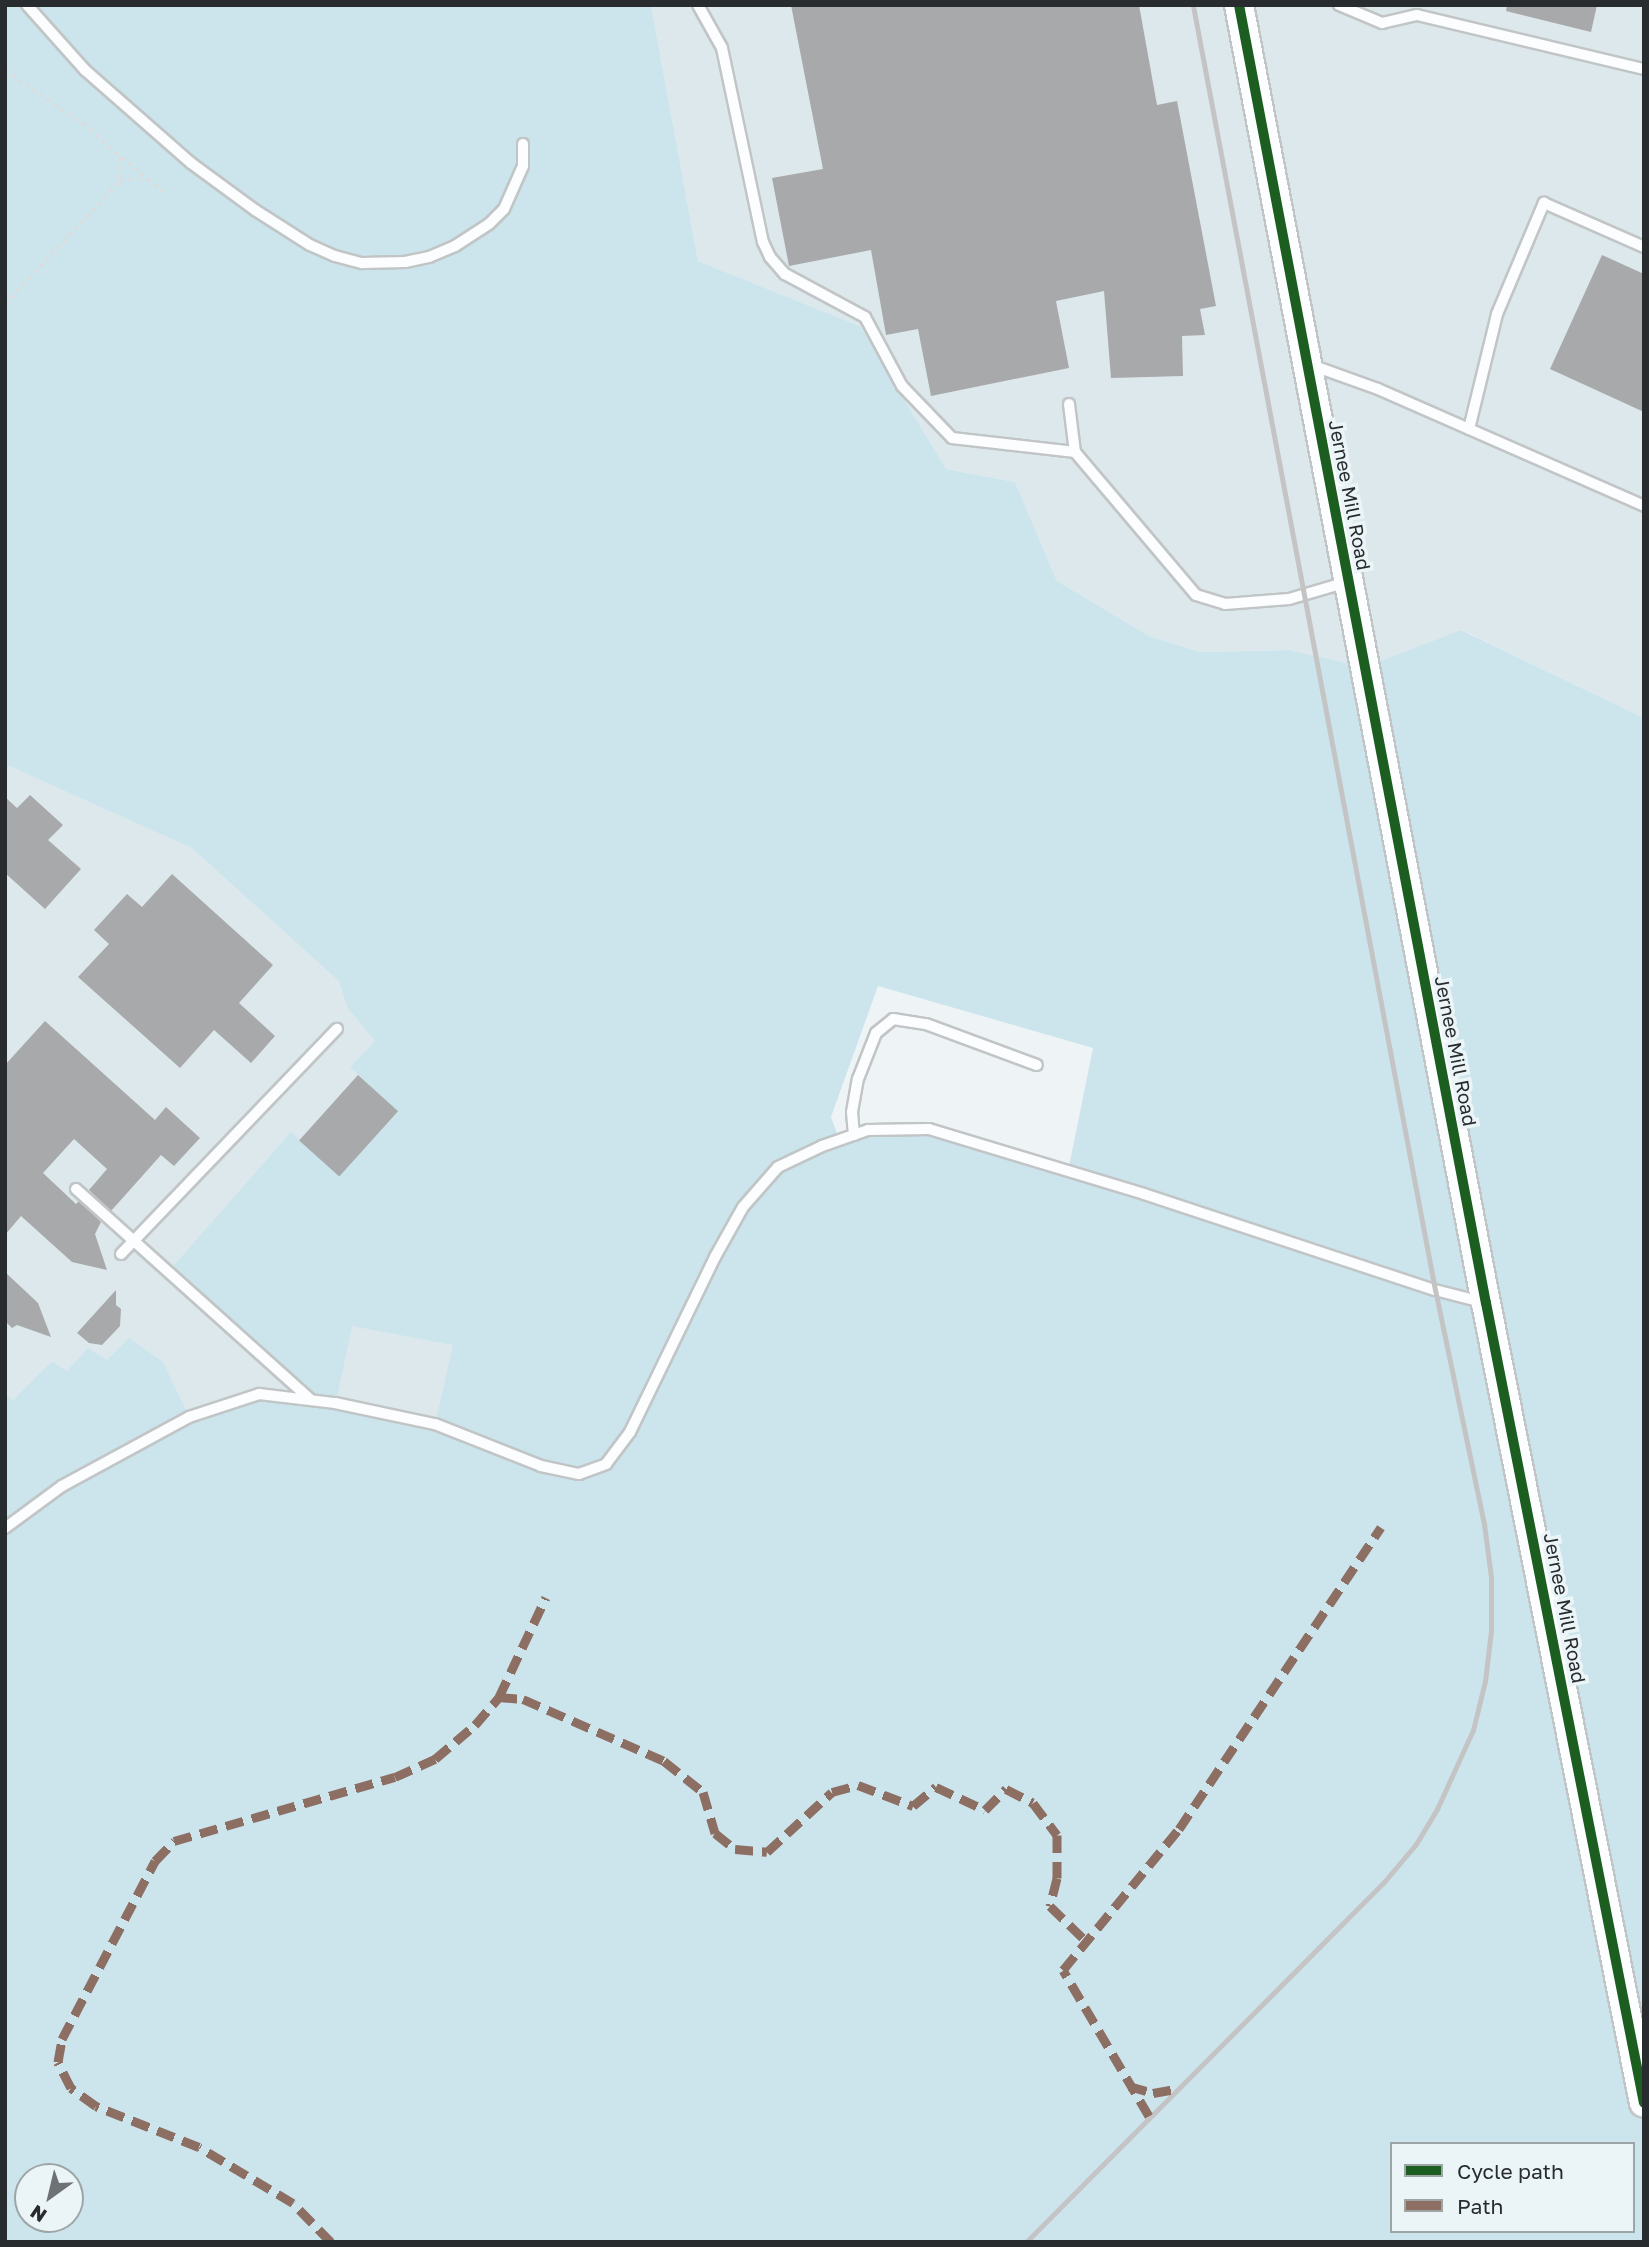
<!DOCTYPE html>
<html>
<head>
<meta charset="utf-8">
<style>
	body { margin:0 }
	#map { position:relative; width:1649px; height:2247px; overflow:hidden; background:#eef4f5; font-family:"Golos Text",sans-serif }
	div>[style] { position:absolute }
	.built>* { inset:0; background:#dde8ec }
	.green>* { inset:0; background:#cce5ed }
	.building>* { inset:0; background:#a8a9aa; transform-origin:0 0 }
	.path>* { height:3.5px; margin-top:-1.75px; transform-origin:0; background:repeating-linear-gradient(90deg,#dadcdd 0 3.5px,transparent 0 8.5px) }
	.roads { filter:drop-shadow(2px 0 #c1c5c6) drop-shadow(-2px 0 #c1c5c6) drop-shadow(0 2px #c1c5c6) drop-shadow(0 -2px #c1c5c6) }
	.lane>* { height:10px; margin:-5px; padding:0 5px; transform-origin:5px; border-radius:5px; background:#fcfdfe }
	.secondary>* { height:28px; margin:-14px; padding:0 14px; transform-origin:14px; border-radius:14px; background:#fcfdfe }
	.rail>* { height:5px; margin:-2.5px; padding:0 2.5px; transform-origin:2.5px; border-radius:2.5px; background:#c4c4c5 }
	.quiet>* { height:9px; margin-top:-4.5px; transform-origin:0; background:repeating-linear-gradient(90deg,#8d6e63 0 18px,transparent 0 27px) }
	.cycleway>* { height:10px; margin:-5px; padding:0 5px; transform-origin:5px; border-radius:5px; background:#1b5e20 }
	span { translate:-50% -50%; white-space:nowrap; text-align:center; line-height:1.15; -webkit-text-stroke:7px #ebf5f8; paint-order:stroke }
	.street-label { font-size:19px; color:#292c2e }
	.frame { position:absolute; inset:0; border:7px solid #292c2e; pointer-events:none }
	.legend { position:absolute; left:1390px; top:2142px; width:245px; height:91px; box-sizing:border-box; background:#ebf5f8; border:2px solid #9da5a7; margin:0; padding:9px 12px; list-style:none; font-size:21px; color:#292c2e }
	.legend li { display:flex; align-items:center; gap:14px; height:35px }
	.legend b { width:35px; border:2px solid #9da5a7 }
	.north { position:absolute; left:14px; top:2163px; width:70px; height:70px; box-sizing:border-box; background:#ebf5f8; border:2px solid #9da5a7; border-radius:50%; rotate:214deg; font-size:19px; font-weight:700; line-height:28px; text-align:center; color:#292c2e }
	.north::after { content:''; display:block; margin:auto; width:24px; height:32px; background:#6e7274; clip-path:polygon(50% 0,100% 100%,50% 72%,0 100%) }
</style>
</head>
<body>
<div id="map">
	<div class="built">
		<i style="clip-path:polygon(651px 5px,1644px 5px,1644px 718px,1462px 630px,1365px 667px,1289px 650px,1200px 652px,1149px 636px,1057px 581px,1015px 482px,946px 469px,860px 326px,698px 261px)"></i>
		<i style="clip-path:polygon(9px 766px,395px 938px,468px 1436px,189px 1417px,106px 1360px,67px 1371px,52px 1361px,13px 1401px,5px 1394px,5px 769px)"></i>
	</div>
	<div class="green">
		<i style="clip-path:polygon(evenodd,5px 5px,651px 5px,698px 261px,860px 326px,946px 469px,1015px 482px,1057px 581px,1149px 636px,1200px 652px,1289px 650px,1365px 667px,1461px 630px,1644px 718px,1644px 2242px,5px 2242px,5px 1394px,13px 1400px,52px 1361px,67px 1371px,88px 1348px,107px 1360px,129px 1338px,163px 1362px,189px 1417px,259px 1394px,309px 1399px,168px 1272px,291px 1132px,339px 1176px,398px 1112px,350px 1067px,375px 1041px,347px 1007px,339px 981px,192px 848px,9px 766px,5px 769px,5px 5px,878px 986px,1093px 1048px,1068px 1171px,929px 1129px,868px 1130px,839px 1139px,831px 1117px,878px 986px,5px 5px,352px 1326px,453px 1345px,435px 1424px,336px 1403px,352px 1326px,5px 5px,1392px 2144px,1633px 2144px,1633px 2231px,1392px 2231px,1392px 2144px,5px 5px,28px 2177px,70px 2177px,70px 2219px,28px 2219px,28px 2177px)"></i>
	</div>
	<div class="building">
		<i style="clip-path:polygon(791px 5px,1139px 5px,1157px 105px,1177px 101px,1216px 306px,1200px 309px,1205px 335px,1182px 336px,1183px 376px,1111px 378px,1104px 291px,1056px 301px,1069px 368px,931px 396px,918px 329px,886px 335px,871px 250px,789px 266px,772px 178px,823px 169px)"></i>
		<i style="clip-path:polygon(1507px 5px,1597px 5px,1591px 32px,1506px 11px)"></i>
		<i style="clip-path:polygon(1602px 255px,1644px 274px,1644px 412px,1550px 369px)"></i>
		<i style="clip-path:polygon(30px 795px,63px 825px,48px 840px,81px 869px,45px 909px,5px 873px,5px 797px,17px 808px)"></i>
		<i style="clip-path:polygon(172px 874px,273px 965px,239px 1003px,275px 1036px,251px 1063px,214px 1030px,180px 1068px,78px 977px,109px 944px,94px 930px,127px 894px,142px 907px)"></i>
		<i style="clip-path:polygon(45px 1021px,155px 1120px,166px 1107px,200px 1138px,174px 1166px,161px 1155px,111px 1211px,89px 1190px,107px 1169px,74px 1139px,43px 1173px,76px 1204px,79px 1201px,101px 1222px,95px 1234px,107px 1270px,72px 1262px,21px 1216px,5px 1235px,5px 1065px)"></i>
		<i style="left:358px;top:1075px;width:54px;height:88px;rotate:42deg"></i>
		<i style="clip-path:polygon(5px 1272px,38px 1303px,51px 1337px,17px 1325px,12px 1328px,5px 1321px)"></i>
		<i style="clip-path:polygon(116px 1290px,116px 1305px,121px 1309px,120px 1326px,102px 1345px,89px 1343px,77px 1333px)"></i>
	</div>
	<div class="path">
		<i style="left:5px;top:70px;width:95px;rotate:34.7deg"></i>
		<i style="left:83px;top:124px;width:105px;rotate:40.4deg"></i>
		<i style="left:120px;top:158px;width:22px;rotate:90deg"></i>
		<i style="left:5px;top:304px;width:168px;rotate:-46.9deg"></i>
		<i style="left:120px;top:181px;width:25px;rotate:-7deg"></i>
	</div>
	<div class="roads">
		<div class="lane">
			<i style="left:27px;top:5px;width:87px;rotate:48.3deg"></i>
			<i style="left:85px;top:70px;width:141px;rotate:41.3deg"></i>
			<i style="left:191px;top:163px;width:79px;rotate:36.3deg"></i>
			<i style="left:255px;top:210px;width:65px;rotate:32.5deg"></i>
			<i style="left:310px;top:245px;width:27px;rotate:24deg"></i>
			<i style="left:335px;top:256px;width:28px;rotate:15deg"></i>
			<i style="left:362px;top:263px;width:43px;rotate:-1.3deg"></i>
			<i style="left:405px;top:262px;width:25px;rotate:-12deg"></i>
			<i style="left:429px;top:257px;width:28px;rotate:-23deg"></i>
			<i style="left:455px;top:246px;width:40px;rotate:-32.9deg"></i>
			<i style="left:489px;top:224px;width:21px;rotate:-45deg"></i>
			<i style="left:504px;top:209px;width:47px;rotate:-66.2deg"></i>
			<i style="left:523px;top:166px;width:22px;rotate:-90deg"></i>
			<i style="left:698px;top:5px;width:49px;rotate:60.8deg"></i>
			<i style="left:722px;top:48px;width:198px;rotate:78.1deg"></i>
			<i style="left:763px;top:242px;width:17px;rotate:65deg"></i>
			<i style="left:770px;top:257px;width:23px;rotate:49deg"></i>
			<i style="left:785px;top:274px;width:91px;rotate:28.3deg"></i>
			<i style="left:865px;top:317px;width:78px;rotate:61.8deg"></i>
			<i style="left:902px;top:386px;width:72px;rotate:46.1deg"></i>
			<i style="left:952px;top:438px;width:124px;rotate:6.5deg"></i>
			<i style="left:1075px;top:452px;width:187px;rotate:49.8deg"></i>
			<i style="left:1196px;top:595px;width:30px;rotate:17deg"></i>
			<i style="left:1225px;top:604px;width:64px;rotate:-4.5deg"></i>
			<i style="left:1289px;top:599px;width:60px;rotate:-16.3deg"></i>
			<i style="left:1339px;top:5px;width:47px;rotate:22.7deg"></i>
			<i style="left:1382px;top:23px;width:36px;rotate:-13deg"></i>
			<i style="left:1417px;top:15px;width:233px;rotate:13.4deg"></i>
			<i style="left:1311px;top:365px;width:71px;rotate:19.7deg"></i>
			<i style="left:1378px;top:389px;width:291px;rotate:23.7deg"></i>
			<i style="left:1069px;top:404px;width:48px;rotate:82.9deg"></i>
			<i style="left:1469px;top:429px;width:118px;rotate:-76.3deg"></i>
			<i style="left:1497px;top:314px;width:121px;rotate:-67.1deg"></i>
			<i style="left:1544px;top:203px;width:109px;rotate:23.7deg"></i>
			<i style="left:854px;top:1135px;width:23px;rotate:-95deg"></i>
			<i style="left:852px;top:1112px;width:34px;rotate:-80deg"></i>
			<i style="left:858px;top:1079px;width:49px;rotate:-68.6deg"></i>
			<i style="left:876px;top:1033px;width:22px;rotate:-39deg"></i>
			<i style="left:893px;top:1019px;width:33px;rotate:9deg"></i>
			<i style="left:926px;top:1024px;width:118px;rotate:20.3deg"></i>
			<i style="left:76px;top:1189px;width:314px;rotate:41.9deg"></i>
			<i style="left:121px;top:1254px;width:312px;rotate:-46.2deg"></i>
			<i style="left:5px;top:1528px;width:71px;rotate:-36.4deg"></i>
			<i style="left:62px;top:1486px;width:145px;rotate:-28.5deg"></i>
			<i style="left:189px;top:1417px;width:74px;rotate:-18.2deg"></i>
			<i style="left:259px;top:1394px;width:77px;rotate:6.8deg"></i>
			<i style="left:335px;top:1403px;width:102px;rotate:11.9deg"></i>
			<i style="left:435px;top:1424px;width:114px;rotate:21.6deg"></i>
			<i style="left:541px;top:1466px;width:39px;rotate:12deg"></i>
			<i style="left:579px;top:1474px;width:29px;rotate:-20deg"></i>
			<i style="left:606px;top:1464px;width:40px;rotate:-53deg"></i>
			<i style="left:630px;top:1432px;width:195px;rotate:-64.1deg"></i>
			<i style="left:715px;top:1257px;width:57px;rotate:-60.8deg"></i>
			<i style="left:743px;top:1207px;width:53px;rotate:-48.8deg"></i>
			<i style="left:778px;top:1167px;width:49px;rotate:-25.5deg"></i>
			<i style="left:822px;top:1146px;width:49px;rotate:-19.2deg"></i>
			<i style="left:868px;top:1130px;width:61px;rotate:-0.9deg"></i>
			<i style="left:929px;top:1129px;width:225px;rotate:16.8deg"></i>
			<i style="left:1144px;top:1194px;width:306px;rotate:18.3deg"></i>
			<i style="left:1435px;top:1290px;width:49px;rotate:14.3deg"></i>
		</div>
		<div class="secondary">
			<i style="left:1239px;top:5px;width:1321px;rotate:79.23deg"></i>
			<i style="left:1486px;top:1303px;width:815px;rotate:78.83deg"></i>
		</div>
	</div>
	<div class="rail">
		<i style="left:1026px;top:2242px;width:508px;rotate:-45.16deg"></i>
		<i style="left:1384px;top:1882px;width:50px;rotate:-49.9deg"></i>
		<i style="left:1416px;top:1844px;width:41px;rotate:-59deg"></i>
		<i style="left:1437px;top:1809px;width:87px;rotate:-65.5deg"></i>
		<i style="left:1473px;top:1730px;width:50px;rotate:-76.2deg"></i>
		<i style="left:1485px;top:1681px;width:50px;rotate:-83.2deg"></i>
		<i style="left:1491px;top:1631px;width:54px;rotate:-90deg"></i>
		<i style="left:1491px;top:1577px;width:53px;rotate:-97.5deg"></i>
		<i style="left:1484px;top:1524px;width:239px;rotate:-101.8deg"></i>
		<i style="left:1435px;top:1290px;width:1308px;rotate:-100.67deg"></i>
	</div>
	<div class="quiet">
		<i style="left:499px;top:1697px;width:24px;rotate:5deg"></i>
		<i style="left:523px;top:1699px;width:154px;rotate:23.7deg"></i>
		<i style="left:664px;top:1761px;width:50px;rotate:38.5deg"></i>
		<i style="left:703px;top:1792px;width:43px;rotate:73.7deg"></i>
		<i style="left:715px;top:1833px;width:26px;rotate:39deg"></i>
		<i style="left:735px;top:1849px;width:32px;rotate:5deg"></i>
		<i style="left:767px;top:1852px;width:88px;rotate:-42.7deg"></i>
		<i style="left:832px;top:1792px;width:27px;rotate:-15deg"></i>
		<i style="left:858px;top:1785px;width:59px;rotate:20.9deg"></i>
		<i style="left:913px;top:1806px;width:30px;rotate:-40deg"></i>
		<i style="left:936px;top:1787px;width:54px;rotate:25.1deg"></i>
		<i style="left:985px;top:1810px;width:30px;rotate:-45deg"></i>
		<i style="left:1006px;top:1789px;width:30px;rotate:27deg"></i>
		<i style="left:1033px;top:1803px;width:40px;rotate:53deg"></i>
		<i style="left:1057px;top:1835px;width:43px;rotate:90deg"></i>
		<i style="left:1057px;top:1878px;width:29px;rotate:104deg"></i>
		<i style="left:1050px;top:1906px;width:50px;rotate:44.2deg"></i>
		<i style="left:1129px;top:2086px;width:25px;rotate:16deg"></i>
		<i style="left:1153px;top:2093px;width:23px;rotate:-10deg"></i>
		<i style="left:1149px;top:2116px;width:169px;rotate:-120.5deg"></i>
		<i style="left:1063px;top:1970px;width:183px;rotate:-50.6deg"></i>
		<i style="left:1179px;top:1829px;width:363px;rotate:-56.2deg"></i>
		<i style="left:331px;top:2242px;width:54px;rotate:-134.3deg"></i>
		<i style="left:293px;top:2203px;width:109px;rotate:-149.2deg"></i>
		<i style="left:199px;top:2147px;width:111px;rotate:-158.3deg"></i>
		<i style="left:96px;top:2106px;width:31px;rotate:-144deg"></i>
		<i style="left:71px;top:2088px;width:29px;rotate:-117deg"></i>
		<i style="left:58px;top:2062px;width:23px;rotate:-80deg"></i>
		<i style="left:62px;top:2039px;width:201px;rotate:-62.4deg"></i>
		<i style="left:155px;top:1861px;width:28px;rotate:-46deg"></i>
		<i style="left:174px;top:1841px;width:230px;rotate:-16.2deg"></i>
		<i style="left:395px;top:1777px;width:44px;rotate:-24.2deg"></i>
		<i style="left:435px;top:1759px;width:52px;rotate:-40.4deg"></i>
		<i style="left:475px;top:1725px;width:37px;rotate:-49deg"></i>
		<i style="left:499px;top:1697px;width:110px;rotate:-64.8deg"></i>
	</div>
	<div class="cycleway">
		<i style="left:1239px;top:5px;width:1321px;rotate:79.23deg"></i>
		<i style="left:1486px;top:1303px;width:815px;rotate:78.83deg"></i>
	</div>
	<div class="street-label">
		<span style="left:1350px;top:495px;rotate:79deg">Jernee Mill Road</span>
		<span style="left:1456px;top:1051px;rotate:79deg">Jernee Mill Road</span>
		<span style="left:1565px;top:1608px;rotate:79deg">Jernee Mill Road</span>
	</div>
	<div class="frame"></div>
	<ul class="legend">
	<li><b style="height:9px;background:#1b5e20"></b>Cycle path</li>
	<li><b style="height:9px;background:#8d6e63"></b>Path</li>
	</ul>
	<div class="north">N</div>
</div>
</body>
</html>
